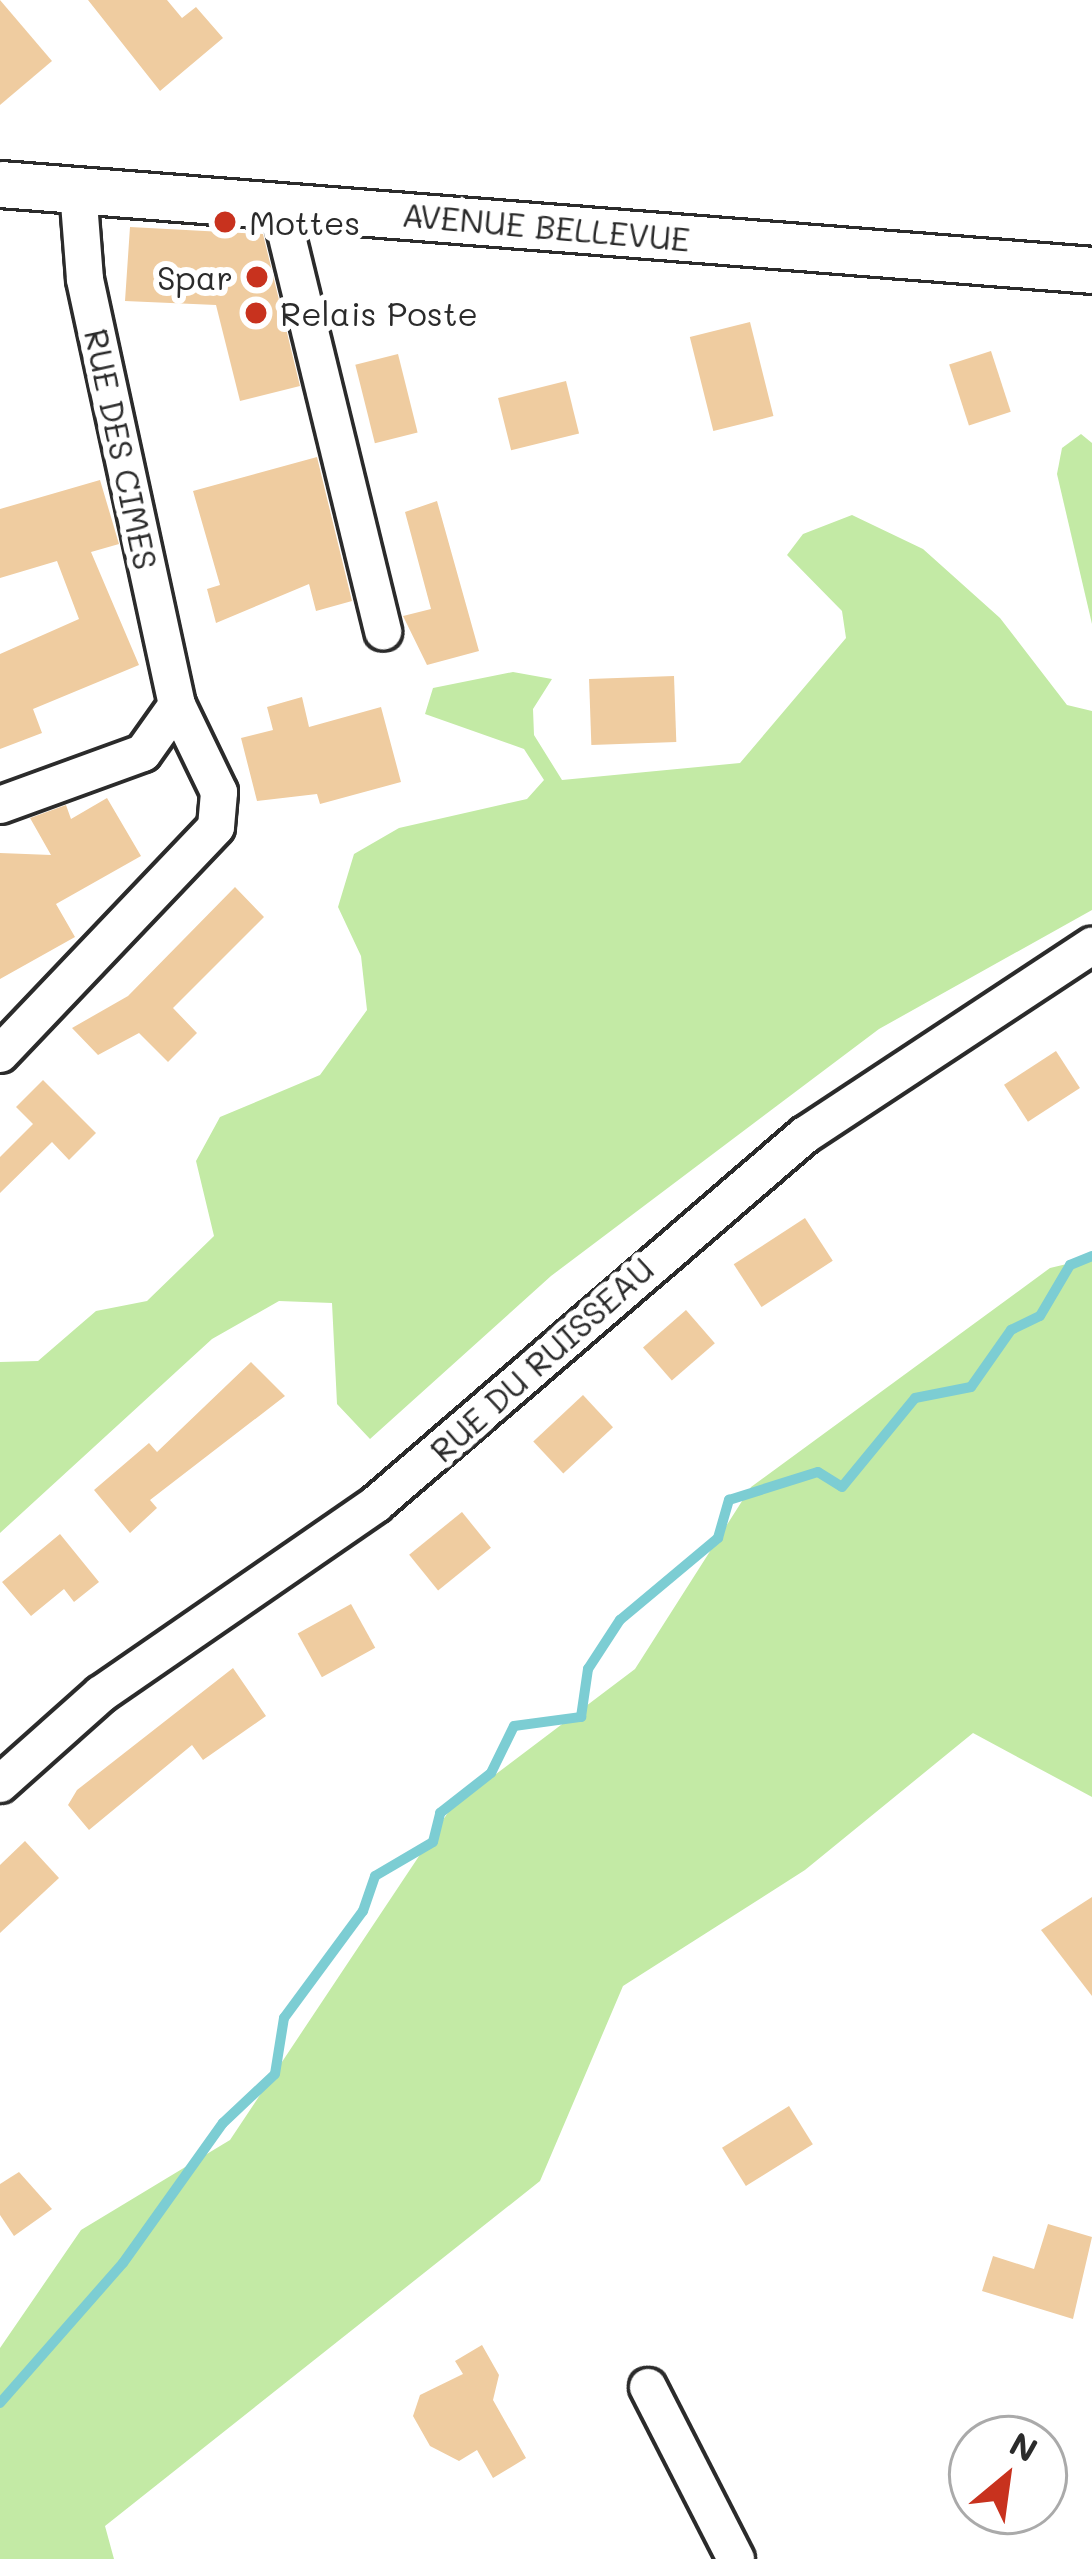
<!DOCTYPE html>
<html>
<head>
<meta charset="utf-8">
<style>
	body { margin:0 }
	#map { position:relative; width:1092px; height:2559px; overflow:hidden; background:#fff; font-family:Mali,sans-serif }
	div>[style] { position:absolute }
	.green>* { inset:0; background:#c3eaa5 }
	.stream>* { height:10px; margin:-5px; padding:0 5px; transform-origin:5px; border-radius:5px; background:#7ccdd3 }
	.building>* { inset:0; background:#efcca0; transform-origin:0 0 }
	.roads { filter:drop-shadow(3px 0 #2b2b2b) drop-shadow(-3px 0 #2b2b2b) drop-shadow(0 3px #2b2b2b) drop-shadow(0 -3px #2b2b2b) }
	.minor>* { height:36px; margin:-18px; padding:0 18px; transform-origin:18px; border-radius:18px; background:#fff }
	.major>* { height:45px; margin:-22.5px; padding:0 22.5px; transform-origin:22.5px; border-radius:22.5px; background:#fff }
	.dots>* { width:33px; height:33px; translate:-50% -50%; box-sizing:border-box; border:6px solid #fff; border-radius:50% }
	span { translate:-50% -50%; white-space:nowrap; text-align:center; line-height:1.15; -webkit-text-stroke:12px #fff; paint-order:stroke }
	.poi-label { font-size:33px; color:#2b2b2b }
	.left { translate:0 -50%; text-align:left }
	.right { translate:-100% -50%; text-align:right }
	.street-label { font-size:33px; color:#2b2b2b }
	.north { position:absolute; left:948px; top:2415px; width:120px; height:120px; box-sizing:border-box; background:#fff; border:3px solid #aaa; border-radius:50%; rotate:29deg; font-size:33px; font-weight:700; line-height:48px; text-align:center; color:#2b2b2b }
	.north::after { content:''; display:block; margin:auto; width:42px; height:54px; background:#c8321e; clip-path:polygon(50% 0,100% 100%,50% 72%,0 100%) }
</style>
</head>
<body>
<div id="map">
	<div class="green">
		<i style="clip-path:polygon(1081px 434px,1092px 443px,1092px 624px,1057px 474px,1062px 448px)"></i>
		<i style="clip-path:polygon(852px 515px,923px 549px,1000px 618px,1067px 705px,1092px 711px,1092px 910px,879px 1029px,551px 1276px,370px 1439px,337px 1404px,332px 1303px,279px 1301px,212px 1339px,0 1533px,0 1362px,38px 1361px,96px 1311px,147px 1301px,214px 1236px,196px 1161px,220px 1117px,320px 1075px,367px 1010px,361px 956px,338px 907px,354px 854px,399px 828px,527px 799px,544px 780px,524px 749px,425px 714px,433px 688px,513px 672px,552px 679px,533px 709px,534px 735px,562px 780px,740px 763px,846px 638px,842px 611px,787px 555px,803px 534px)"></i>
		<i style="clip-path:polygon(1092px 1258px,1092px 1797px,973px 1733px,805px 1870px,623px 1986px,540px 2181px,105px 2526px,114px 2559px,0 2559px,0 2348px,81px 2230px,230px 2140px,451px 1808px,635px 1669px,751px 1487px,1050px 1268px)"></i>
	</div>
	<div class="stream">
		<i style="left:0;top:2403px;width:186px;rotate:-48.7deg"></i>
		<i style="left:123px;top:2263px;width:172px;rotate:-54.5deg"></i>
		<i style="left:223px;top:2123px;width:71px;rotate:-43.3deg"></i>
		<i style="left:275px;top:2074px;width:57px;rotate:-80.9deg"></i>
		<i style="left:284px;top:2018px;width:133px;rotate:-53.6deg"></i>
		<i style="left:363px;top:1911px;width:37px;rotate:-71deg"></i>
		<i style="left:375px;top:1876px;width:67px;rotate:-30.4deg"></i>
		<i style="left:433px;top:1842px;width:30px;rotate:-76deg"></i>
		<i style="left:440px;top:1813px;width:65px;rotate:-38.1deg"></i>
		<i style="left:491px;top:1773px;width:52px;rotate:-63.9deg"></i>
		<i style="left:514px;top:1726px;width:68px;rotate:-7.7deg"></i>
		<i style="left:581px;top:1717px;width:49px;rotate:-81.7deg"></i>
		<i style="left:588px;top:1669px;width:59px;rotate:-56.9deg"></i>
		<i style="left:620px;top:1620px;width:128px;rotate:-39.9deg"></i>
		<i style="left:718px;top:1538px;width:40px;rotate:-74deg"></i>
		<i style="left:729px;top:1500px;width:93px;rotate:-17.5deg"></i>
		<i style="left:818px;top:1472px;width:28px;rotate:32deg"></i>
		<i style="left:842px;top:1487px;width:115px;rotate:-50.6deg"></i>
		<i style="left:915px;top:1398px;width:57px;rotate:-11.1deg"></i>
		<i style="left:971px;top:1387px;width:70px;rotate:-54.9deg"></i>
		<i style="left:1011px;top:1330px;width:32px;rotate:-26deg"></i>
		<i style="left:1040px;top:1316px;width:59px;rotate:-59.5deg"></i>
		<i style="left:1070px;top:1265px;width:24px;rotate:-22deg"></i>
	</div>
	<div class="building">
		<i style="clip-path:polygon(0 0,52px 61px,0 105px)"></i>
		<i style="clip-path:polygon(88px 0,167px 0,182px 18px,196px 7px,223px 38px,160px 91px)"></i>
		<i style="clip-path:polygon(130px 227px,263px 234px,300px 386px,240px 401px,216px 305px,125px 301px)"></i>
		<i style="left:750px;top:322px;width:97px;height:62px;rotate:76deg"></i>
		<i style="left:991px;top:351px;width:64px;height:44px;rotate:72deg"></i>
		<i style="left:398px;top:354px;width:81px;height:44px;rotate:76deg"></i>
		<i style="left:566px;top:381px;width:54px;height:70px;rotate:76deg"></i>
		<i style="clip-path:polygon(317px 457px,352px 601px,316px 611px,309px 584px,216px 623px,207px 589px,220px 585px,193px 491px)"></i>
		<i style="clip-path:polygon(100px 480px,119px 544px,91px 552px,139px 665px,33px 709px,42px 733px,0 749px,0 654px,79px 619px,57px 561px,0 578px,0 509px)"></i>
		<i style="clip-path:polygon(437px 501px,479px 651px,427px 665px,403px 616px,431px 609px,405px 512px)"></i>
		<i style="left:674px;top:676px;width:66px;height:85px;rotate:88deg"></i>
		<i style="clip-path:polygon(302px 697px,309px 727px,381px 707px,401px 782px,320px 804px,317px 794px,257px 801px,241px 738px,273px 730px,267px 707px)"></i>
		<i style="clip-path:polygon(107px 798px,141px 856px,56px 904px,75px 937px,0 979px,0 853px,51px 855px,30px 818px,66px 805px,71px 819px)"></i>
		<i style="clip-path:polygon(235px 887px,264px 917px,173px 1008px,197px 1033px,168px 1062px,139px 1033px,98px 1055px,72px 1028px,128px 996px)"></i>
		<i style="left:1056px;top:1051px;width:44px;height:62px;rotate:57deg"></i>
		<i style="clip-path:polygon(43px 1080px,96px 1133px,69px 1160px,52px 1142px,0 1193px,0 1157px,33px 1124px,16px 1107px)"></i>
		<i style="left:805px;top:1218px;width:51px;height:85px;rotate:57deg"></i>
		<i style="left:686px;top:1310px;width:44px;height:57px;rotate:49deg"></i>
		<i style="clip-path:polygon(251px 1362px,285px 1396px,150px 1500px,157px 1508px,130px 1533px,94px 1490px,149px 1443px,157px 1452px)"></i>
		<i style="left:583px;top:1395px;width:44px;height:68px;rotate:47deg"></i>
		<i style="left:462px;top:1512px;width:46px;height:68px;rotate:51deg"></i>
		<i style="clip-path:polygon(60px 1534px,99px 1582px,74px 1602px,64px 1589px,31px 1616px,2px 1582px)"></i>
		<i style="left:351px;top:1604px;width:50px;height:61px;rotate:61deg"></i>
		<i style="clip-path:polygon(233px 1668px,266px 1716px,203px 1760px,192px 1745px,89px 1830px,68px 1805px,77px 1790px)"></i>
		<i style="clip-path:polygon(25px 1841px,59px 1878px,0 1933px,0 1865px)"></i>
		<i style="clip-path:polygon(1092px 1897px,1092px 1996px,1041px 1930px)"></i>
		<i style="left:789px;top:2106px;width:45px;height:79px;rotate:58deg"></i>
		<i style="clip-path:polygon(19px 2172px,52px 2209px,14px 2236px,0 2215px,0 2184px)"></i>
		<i style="clip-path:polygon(1048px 2224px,1092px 2237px,1073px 2319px,982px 2291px,993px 2256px,1034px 2269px)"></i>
		<i style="clip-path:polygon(482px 2345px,499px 2375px,493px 2400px,526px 2458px,493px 2478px,477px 2450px,459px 2461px,430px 2446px,413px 2416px,420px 2395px,463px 2374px,455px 2361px)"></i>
	</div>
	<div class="roads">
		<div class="minor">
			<i style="left:279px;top:204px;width:440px;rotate:76.3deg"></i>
			<i style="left:0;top:805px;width:152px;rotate:-20deg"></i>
			<i style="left:143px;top:753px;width:59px;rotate:-54.7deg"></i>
			<i style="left:0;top:1054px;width:313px;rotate:-46.4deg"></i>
			<i style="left:216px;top:827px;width:35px;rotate:-85deg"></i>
			<i style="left:219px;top:792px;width:97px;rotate:-115.8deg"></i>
			<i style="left:177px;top:705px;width:436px;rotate:-102.2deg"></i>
			<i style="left:85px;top:279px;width:89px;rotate:-94.5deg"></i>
			<i style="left:0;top:1784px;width:135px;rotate:-41.7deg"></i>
			<i style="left:101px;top:1694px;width:334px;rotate:-34.6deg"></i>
			<i style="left:376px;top:1504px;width:566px;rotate:-40.7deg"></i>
			<i style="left:805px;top:1135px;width:344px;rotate:-33.4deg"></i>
			<i style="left:648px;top:2387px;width:193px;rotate:62.9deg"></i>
		</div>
		<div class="major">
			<i style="left:0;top:184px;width:1095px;rotate:4.5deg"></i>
		</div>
	</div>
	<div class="dots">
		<i style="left:225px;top:222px;background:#c8321e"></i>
		<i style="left:257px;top:277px;background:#c8321e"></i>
		<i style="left:256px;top:313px;background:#c8321e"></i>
	</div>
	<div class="poi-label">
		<span class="left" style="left:249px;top:222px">Mottes</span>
		<span class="right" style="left:233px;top:277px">Spar</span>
		<span class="left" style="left:280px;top:313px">Relais Poste</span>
	</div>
	<div class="street-label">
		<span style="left:546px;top:226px;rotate:5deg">AVENUE BELLEVUE</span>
		<span style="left:122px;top:449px;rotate:78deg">RUE DES CIMES</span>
		<span style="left:541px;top:1359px;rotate:-42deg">RUE DU RUISSEAU</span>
	</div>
	<div class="north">N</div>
</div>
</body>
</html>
